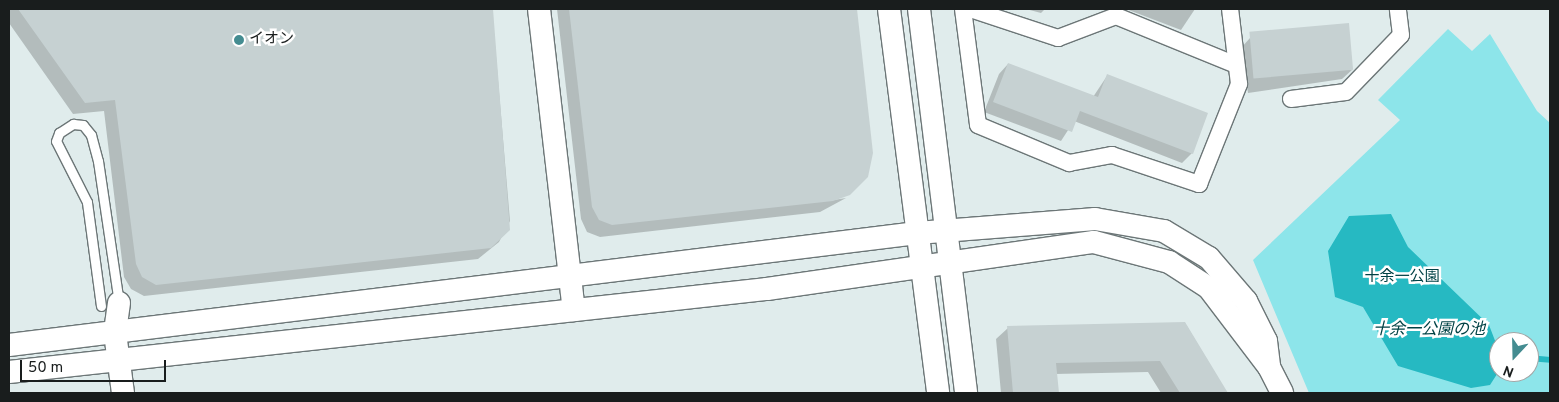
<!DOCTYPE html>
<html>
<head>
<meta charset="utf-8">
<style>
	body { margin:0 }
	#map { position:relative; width:1559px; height:402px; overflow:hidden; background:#e0ecec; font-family:Overpass,"Noto Sans JP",sans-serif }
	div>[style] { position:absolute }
	.green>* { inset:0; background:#8de5ea }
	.water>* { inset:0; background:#26b9c2 }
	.shadow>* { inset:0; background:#0003 }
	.stream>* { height:5.5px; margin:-2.75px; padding:0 2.75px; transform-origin:2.75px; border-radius:2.75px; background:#26b9c2 }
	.building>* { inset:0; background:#c6d1d2; transform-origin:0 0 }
	.roads { filter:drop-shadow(1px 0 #6c7677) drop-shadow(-1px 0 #6c7677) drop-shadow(0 1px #6c7677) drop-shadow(0 -1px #6c7677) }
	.lane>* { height:9px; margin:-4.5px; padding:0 4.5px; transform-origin:4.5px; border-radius:4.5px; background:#fff }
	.street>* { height:16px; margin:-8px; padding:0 8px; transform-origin:8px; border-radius:8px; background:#fff }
	.secondary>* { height:22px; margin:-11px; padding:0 11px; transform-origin:11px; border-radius:11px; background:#fff }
	.dots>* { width:14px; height:14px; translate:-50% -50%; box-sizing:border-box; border:2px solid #fff; border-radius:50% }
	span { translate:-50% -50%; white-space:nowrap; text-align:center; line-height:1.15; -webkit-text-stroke:5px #fff; paint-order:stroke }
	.poi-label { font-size:15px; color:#191d1d }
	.left { translate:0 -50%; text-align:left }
	.park-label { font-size:15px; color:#004145 }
	.water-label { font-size:16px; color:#014245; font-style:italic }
	.frame { position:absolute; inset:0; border:10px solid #191d1d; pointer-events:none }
	.north { position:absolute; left:1489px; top:332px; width:50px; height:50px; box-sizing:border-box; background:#fff; border:1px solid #a3a5a5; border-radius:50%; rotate:201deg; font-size:14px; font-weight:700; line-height:20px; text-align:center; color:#191d1d }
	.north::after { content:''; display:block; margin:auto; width:18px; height:22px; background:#448c91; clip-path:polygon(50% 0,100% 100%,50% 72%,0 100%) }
	.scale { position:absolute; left:20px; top:360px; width:146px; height:22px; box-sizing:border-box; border:2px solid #191d1d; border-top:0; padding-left:6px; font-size:15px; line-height:18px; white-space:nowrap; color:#191d1d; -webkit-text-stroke:4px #fff; paint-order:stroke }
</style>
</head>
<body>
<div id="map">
	<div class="green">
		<i style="clip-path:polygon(evenodd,1448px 29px,1472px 51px,1490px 34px,1537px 111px,1550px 123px,1550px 393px,1309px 393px,1253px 260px,1400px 120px,1378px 100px,1448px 29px,1499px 342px,1529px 342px,1529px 372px,1499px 372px,1499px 342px)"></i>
	</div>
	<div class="water">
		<i style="clip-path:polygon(1391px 214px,1408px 247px,1489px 325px,1499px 351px,1499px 371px,1490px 385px,1471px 388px,1398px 366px,1363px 307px,1335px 297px,1328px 251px,1349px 216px)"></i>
	</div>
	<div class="shadow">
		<i style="clip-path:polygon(9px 9px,492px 9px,510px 221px,499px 242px,478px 259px,144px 296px,131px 289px,124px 277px,104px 111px,73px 114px,9px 23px)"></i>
		<i style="clip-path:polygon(557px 9px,856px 9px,872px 153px,827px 201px,846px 198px,820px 212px,600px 237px,587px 232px,581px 219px)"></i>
		<i style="clip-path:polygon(1026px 9px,1045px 9px,1041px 13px)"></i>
		<i style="clip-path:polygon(1126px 9px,1195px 9px,1181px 30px)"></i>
		<i style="clip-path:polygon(1250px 38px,1352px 70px,1342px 79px,1248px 93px,1241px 48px)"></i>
		<i style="clip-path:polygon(1008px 64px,1093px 97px,1107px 76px,1192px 153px,1182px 163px,1074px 121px,1061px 141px,984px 112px,999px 74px)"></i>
		<i style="clip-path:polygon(1185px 323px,1227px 393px,1161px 393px,1148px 372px,1055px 374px,1057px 393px,1001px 393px,996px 339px,1008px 328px)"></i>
	</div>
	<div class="stream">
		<i style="left:1529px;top:358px;width:21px;rotate:5deg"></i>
	</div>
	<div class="building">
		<i style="clip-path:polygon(18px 9px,493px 9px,510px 230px,491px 248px,156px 285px,142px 277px,136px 264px,115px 100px,85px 103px)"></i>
		<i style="clip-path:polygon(569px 9px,857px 9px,873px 153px,868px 177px,850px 195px,833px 201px,612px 225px,599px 220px,592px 207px)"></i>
		<i style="left:1349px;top:23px;width:47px;height:100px;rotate:85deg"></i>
		<i style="clip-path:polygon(1008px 63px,1098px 97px,1107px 74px,1208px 113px,1193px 154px,1080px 111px,1072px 132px,993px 102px)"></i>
		<i style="clip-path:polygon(1185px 322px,1228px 393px,1180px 393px,1160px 361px,1056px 363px,1059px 393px,1013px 393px,1007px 326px)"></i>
	</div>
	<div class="roads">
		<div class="lane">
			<i style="left:101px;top:306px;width:105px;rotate:-97.7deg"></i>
			<i style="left:87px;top:202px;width:68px;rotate:-116.9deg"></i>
			<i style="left:56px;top:141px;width:9px;rotate:-69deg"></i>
			<i style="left:59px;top:133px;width:17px;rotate:-33deg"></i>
			<i style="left:73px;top:124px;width:10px;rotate:6deg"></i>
			<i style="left:83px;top:125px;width:13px;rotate:51deg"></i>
			<i style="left:91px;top:135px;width:27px;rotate:75deg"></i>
			<i style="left:98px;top:161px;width:144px;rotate:81.6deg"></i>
		</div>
		<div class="street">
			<i style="left:963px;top:9px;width:117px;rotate:82.6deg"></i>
			<i style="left:978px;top:125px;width:99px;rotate:22.7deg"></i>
			<i style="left:1069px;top:163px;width:44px;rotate:-10.5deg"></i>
			<i style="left:1112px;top:155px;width:92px;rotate:18.4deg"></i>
			<i style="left:1199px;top:184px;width:108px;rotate:-68.2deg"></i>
			<i style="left:1239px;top:84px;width:76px;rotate:-96.8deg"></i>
			<i style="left:970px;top:9px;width:93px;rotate:18.2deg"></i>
			<i style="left:1058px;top:38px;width:62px;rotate:-20.8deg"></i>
			<i style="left:1116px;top:16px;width:130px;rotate:22.2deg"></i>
			<i style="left:1291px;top:99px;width:55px;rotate:-7.3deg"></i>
			<i style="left:1346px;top:92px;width:79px;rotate:-46deg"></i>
			<i style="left:1401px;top:35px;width:26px;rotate:-97deg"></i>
		</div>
		<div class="secondary">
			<i style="left:539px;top:9px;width:303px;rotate:83.4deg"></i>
			<i style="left:889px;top:9px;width:387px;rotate:82.7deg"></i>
			<i style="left:919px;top:9px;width:387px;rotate:83deg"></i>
			<i style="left:119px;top:303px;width:30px;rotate:98deg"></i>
			<i style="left:115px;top:333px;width:61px;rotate:82.4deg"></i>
			<i style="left:9px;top:345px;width:915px;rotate:-7.03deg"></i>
			<i style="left:917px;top:233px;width:179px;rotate:-4.5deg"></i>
			<i style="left:1095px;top:219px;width:70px;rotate:9.9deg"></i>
			<i style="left:1164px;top:231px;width:52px;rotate:31deg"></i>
			<i style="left:1209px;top:258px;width:57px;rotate:49.3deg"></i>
			<i style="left:1246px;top:301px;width:45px;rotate:63.4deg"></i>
			<i style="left:1266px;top:341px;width:26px;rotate:83deg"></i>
			<i style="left:9px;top:372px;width:763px;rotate:-6.25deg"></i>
			<i style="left:767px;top:289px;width:330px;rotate:-8.2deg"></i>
			<i style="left:1094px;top:242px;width:78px;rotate:14.9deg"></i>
			<i style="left:1169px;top:262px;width:48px;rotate:33deg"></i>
			<i style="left:1209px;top:288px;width:99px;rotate:52.8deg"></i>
			<i style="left:1269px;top:367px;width:29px;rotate:63deg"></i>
		</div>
	</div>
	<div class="dots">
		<i style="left:239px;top:40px;background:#448c91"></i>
	</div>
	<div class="poi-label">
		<span class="left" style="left:249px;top:40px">イオン</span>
	</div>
	<div class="park-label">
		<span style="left:1402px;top:278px">十余一公園</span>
	</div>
	<div class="water-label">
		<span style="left:1429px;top:330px">十余一公園の池</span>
	</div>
	<div class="frame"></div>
	<div class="north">N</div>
	<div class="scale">50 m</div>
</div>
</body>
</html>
